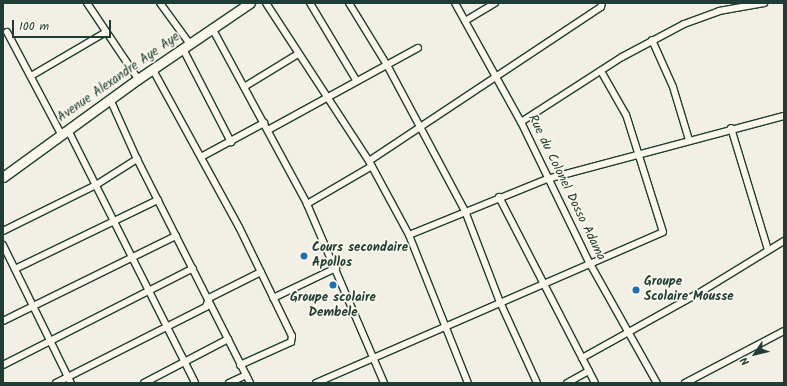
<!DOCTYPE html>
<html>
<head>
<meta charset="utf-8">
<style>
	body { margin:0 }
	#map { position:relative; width:787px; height:386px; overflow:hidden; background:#f2f0e5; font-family:Kalam,sans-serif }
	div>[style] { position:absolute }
	.roads { filter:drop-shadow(1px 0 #1f3d34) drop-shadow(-1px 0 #1f3d34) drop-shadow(0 1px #1f3d34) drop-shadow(0 -1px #1f3d34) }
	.street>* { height:6px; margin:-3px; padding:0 3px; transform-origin:3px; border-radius:3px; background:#fbf7ec }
	.secondary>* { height:9px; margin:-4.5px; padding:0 4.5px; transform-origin:4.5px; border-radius:4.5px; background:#fbf7ec }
	.dots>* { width:11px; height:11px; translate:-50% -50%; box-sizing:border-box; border:2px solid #fbf7ec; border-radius:50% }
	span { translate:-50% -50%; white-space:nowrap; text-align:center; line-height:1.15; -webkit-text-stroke:3.5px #fbf7ec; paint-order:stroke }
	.street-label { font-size:13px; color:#1f3d34 }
	.poi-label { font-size:13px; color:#1f3d34; font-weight:700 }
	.left { translate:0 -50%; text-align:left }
	.frame { position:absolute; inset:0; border:4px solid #1f3d34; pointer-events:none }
	.north { position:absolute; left:735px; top:334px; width:40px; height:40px; -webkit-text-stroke:3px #fbf7ec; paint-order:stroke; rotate:235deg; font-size:11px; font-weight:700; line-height:16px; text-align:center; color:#1f3d34 }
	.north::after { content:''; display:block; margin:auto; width:14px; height:18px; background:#1f3d34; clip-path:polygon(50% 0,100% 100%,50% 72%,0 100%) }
	.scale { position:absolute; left:12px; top:20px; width:99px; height:18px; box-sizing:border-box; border:2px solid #1f3d34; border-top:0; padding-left:5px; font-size:12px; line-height:14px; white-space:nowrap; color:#1f3d34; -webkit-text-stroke:3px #fbf7ec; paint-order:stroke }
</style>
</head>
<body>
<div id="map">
	<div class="roads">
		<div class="street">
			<i style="left:87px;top:3px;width:92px;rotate:56.1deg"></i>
			<i style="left:160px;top:3px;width:51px;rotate:53.8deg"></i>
			<i style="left:266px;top:3px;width:189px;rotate:56.9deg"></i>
			<i style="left:369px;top:161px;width:84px;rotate:61.6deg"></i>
			<i style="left:409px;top:235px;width:159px;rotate:68.3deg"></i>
			<i style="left:310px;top:3px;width:90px;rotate:59.1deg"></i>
			<i style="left:349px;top:3px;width:73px;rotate:58.5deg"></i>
			<i style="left:387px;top:65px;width:166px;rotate:61.9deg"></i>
			<i style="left:465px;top:211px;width:97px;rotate:69deg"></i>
			<i style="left:500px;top:302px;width:89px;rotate:65.4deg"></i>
			<i style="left:455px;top:3px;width:136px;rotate:61deg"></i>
			<i style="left:521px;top:122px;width:156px;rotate:64.1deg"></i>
			<i style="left:589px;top:262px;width:139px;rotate:60.7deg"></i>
			<i style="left:465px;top:21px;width:35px;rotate:-31deg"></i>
			<i style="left:212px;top:28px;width:200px;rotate:61.6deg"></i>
			<i style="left:307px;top:204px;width:195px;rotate:66.7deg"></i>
			<i style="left:7px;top:32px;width:115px;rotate:62.1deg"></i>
			<i style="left:652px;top:40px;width:51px;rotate:65.9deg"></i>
			<i style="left:673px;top:87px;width:55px;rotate:73.2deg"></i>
			<i style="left:183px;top:49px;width:105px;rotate:62.7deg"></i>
			<i style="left:153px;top:70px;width:179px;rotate:61.3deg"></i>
			<i style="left:239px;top:227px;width:121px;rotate:64.1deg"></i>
			<i style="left:292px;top:336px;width:6px;rotate:99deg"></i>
			<i style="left:291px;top:342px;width:56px;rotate:155.7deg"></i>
			<i style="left:31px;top:76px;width:87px;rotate:-30.4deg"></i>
			<i style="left:244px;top:87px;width:63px;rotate:-31.4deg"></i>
			<i style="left:110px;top:99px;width:66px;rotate:65.8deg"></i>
			<i style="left:137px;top:159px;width:251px;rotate:63.2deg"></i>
			<i style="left:521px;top:122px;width:120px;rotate:-32.8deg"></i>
			<i style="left:622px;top:57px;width:70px;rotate:-28deg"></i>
			<i style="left:684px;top:24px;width:37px;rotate:-20deg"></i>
			<i style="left:719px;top:11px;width:46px;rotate:-10.1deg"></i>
			<i style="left:731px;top:128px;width:127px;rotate:73.1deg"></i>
			<i style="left:68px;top:130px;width:283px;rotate:63.3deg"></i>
			<i style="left:268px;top:130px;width:171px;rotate:-28.7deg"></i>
			<i style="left:201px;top:157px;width:72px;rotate:-28.4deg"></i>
			<i style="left:369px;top:161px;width:278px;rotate:-33.6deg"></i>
			<i style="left:601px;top:7px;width:4px;rotate:-76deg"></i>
			<i style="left:499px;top:197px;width:209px;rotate:62.7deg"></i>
			<i style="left:307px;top:204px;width:75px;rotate:-30.3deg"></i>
			<i style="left:3px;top:231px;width:104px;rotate:-26.3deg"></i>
			<i style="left:96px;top:185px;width:49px;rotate:-32.4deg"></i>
			<i style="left:409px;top:235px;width:149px;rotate:-22.1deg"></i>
			<i style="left:547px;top:179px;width:245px;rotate:-14.9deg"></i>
			<i style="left:3px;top:245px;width:154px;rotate:63.8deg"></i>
			<i style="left:15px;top:269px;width:159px;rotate:-25.8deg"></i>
			<i style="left:273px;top:298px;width:70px;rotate:-25.5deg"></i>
			<i style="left:3px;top:321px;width:193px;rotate:-26.2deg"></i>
			<i style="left:582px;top:358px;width:134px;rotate:-29.1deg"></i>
			<i style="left:699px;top:293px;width:100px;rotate:-31.5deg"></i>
			<i style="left:3px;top:365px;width:213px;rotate:-27deg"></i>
			<i style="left:56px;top:383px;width:168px;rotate:-26.9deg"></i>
			<i style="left:206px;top:307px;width:9px;rotate:-72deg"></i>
			<i style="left:209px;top:298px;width:58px;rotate:-26.6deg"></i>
			<i style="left:144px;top:383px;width:95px;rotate:-27.6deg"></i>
			<i style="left:229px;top:383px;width:19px;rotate:-25deg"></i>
			<i style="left:316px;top:383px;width:378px;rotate:-23.5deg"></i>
			<i style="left:663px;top:232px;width:123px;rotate:-107.5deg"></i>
			<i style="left:626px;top:115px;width:51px;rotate:-119.6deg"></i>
			<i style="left:567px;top:383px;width:25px;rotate:-29deg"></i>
			<i style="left:685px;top:383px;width:112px;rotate:-27.7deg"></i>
		</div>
		<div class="secondary">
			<i style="left:3px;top:177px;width:167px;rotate:-36deg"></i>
			<i style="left:138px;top:79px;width:135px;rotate:-34.2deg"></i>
		</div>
	</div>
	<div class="dots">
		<i style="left:304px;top:256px;background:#1f6fb2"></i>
		<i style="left:333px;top:285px;background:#1f6fb2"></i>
		<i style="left:636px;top:290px;background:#1f6fb2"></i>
	</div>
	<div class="street-label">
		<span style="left:119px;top:78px;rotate:-35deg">Avenue Alexandre Aye Aye</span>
		<span style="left:566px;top:188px;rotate:64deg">Rue du Colonel Dosso Adama</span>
	</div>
	<div class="poi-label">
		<span class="left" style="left:312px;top:256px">Cours secondaire<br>Apollos</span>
		<span class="left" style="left:644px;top:290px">Groupe<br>Scolaire Mousse</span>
		<span style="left:333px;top:306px">Groupe scolaire<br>Dembele</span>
	</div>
	<div class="frame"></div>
	<div class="north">N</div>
	<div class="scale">100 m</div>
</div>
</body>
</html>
